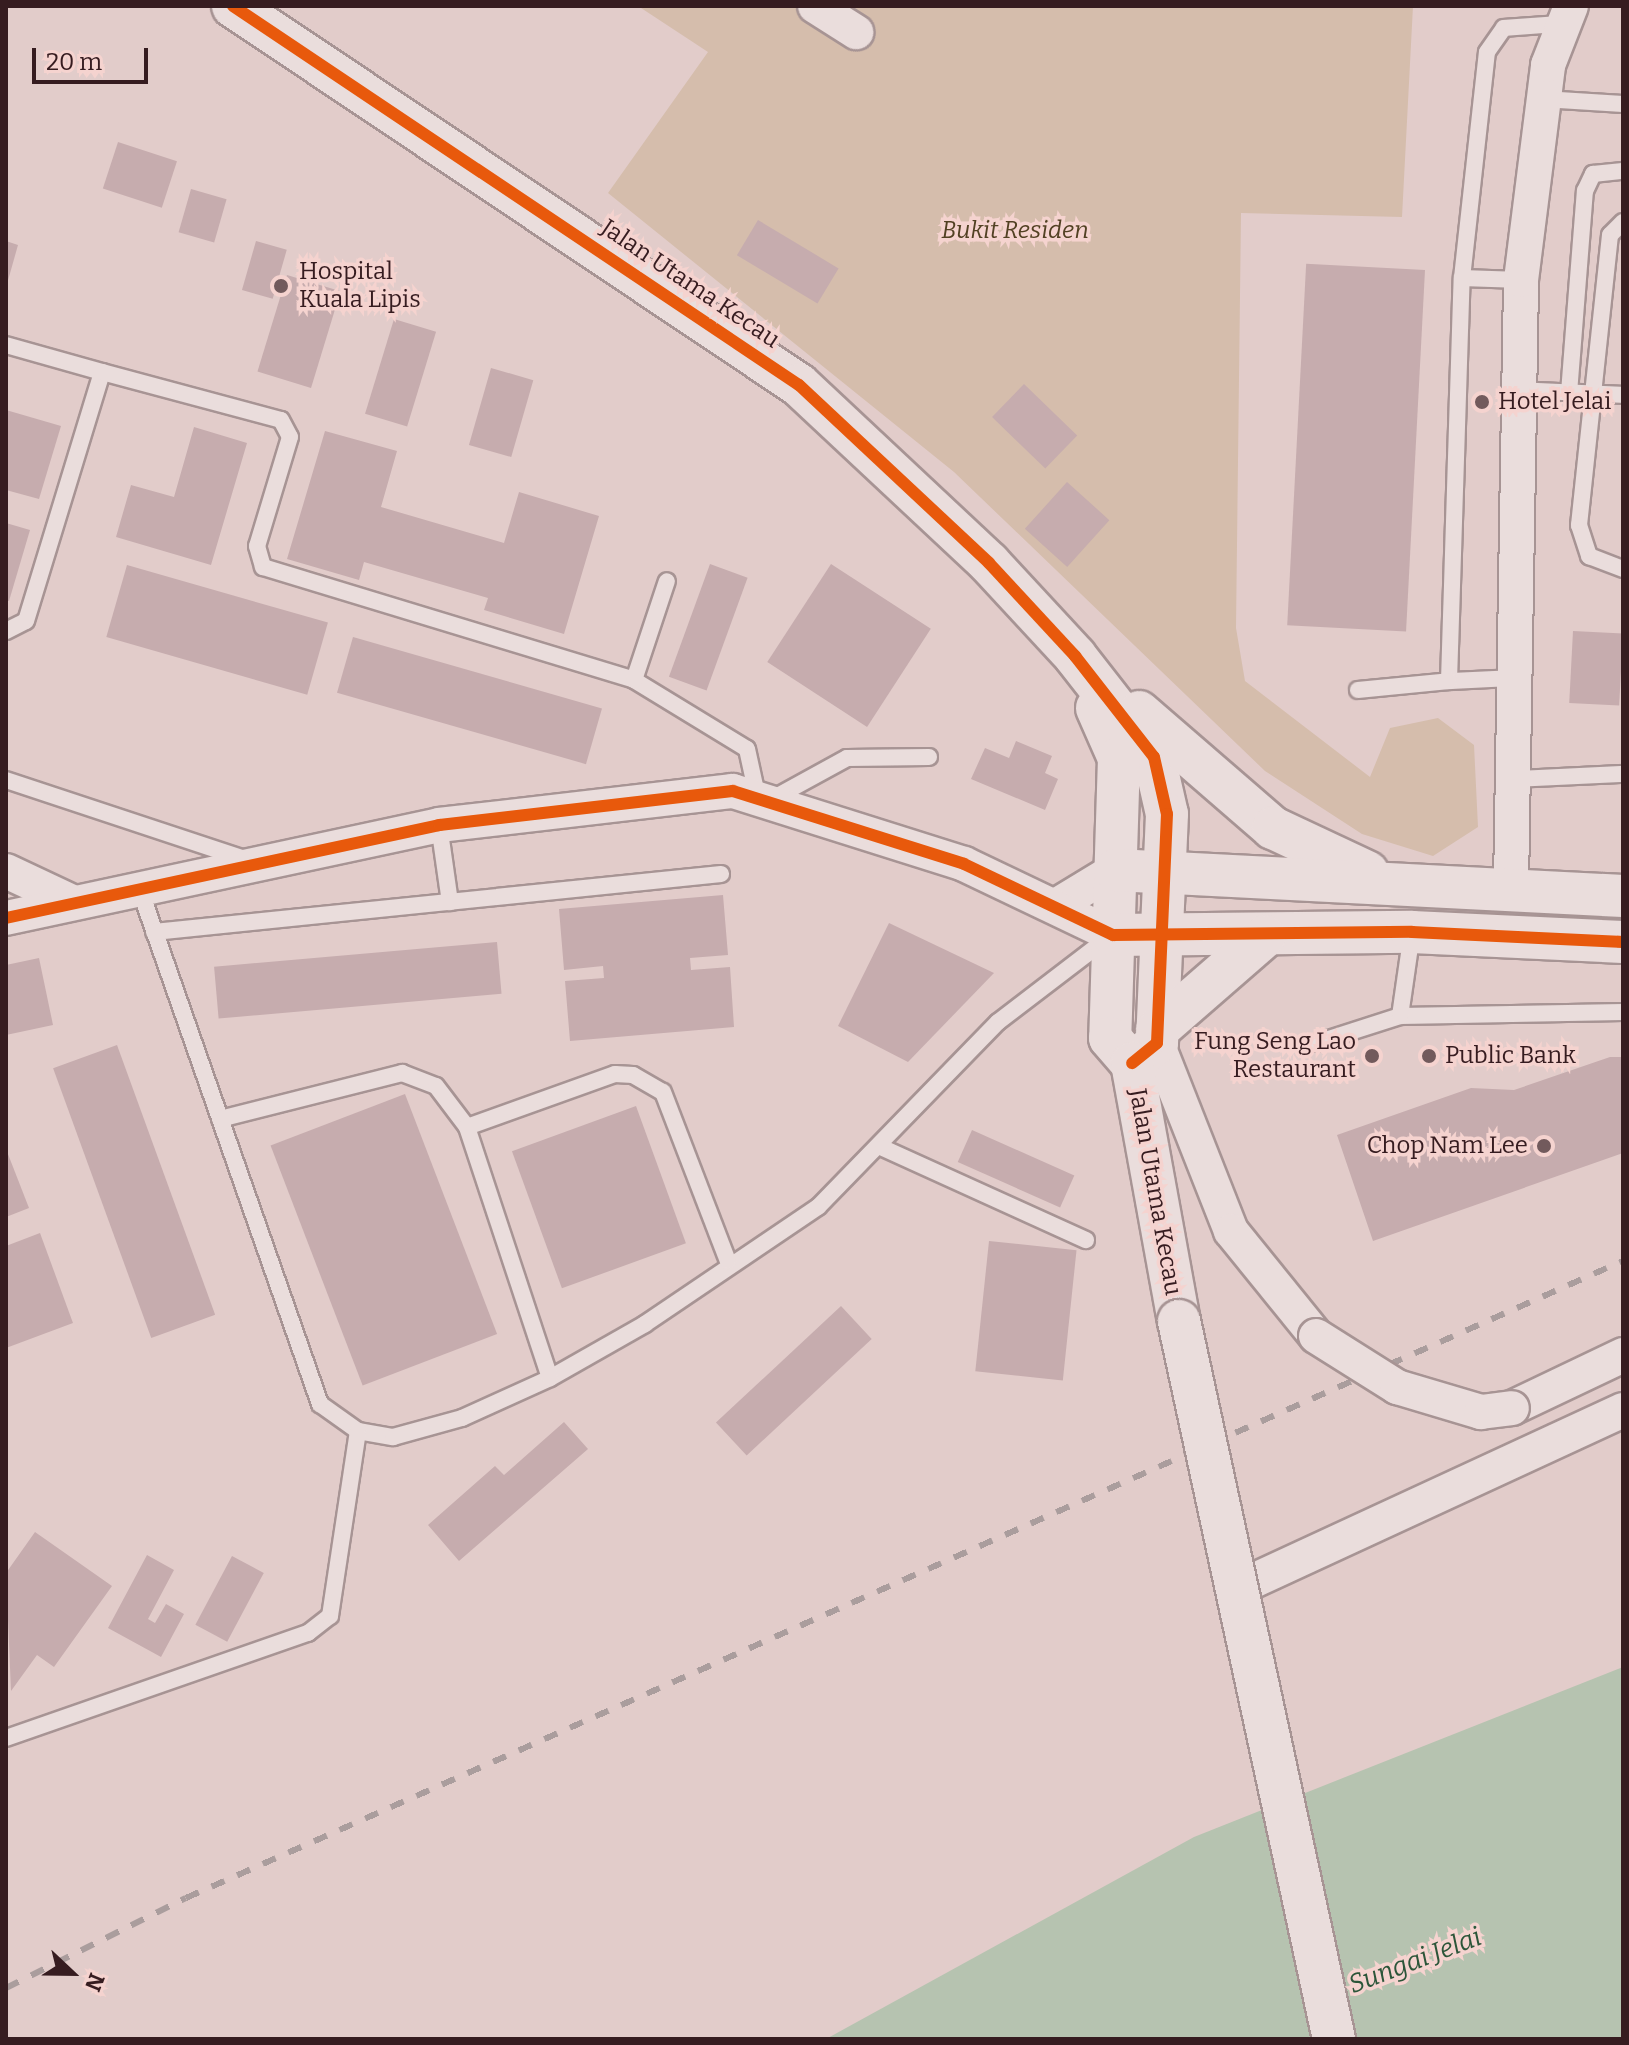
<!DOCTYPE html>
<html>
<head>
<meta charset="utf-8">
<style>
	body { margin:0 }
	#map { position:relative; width:1629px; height:2045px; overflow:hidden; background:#e2ccca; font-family:Bitter,serif }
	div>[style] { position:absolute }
	.green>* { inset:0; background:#d5bdac }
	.water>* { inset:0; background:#b6c3b0 }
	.building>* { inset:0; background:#c6acae; transform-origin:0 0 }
	.roads { filter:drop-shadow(2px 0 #a79494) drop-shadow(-2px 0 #a79494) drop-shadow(0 2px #a79494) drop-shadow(0 -2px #a79494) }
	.service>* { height:16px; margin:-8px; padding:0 8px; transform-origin:8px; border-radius:8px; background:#eadddc }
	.minor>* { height:34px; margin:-17px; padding:0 17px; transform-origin:17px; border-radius:17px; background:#eadddc }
	.tertiary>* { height:42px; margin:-21px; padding:0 21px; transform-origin:21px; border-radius:21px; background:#eadddc }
	.rail>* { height:6px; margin-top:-3px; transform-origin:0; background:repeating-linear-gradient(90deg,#aa9d9d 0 14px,transparent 0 28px) }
	.bridges { filter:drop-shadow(2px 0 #a79494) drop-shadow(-2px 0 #a79494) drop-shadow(0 2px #a79494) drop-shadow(0 -2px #a79494) }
	.minor-bridge>* { height:34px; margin:-17px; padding:0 17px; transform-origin:17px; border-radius:17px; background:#eadddc }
	.tertiary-bridge>* { height:42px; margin:-21px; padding:0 21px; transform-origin:21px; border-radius:21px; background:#eadddc }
	.cycleway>* { height:12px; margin:-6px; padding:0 6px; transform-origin:6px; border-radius:6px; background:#e8590c }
	.dots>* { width:22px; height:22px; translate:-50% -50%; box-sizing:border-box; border:4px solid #f5d3cf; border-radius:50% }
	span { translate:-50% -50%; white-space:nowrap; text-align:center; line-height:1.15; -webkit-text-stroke:7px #f5d3cf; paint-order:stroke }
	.park-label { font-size:24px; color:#524123; font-style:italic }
	.poi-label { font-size:24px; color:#361c20 }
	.left { translate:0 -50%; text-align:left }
	.right { translate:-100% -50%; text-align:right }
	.street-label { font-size:24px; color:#361c20 }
	.water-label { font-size:26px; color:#2c5539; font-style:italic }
	.frame { position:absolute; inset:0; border:8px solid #361c20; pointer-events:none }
	.north { position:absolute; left:32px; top:1933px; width:80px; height:80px; -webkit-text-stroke:6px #f5d3cf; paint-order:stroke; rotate:112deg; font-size:22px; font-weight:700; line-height:32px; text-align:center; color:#361c20 }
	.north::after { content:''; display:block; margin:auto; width:28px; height:36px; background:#361c20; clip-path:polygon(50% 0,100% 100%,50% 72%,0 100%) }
	.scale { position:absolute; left:32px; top:48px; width:116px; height:36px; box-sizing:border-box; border:4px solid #361c20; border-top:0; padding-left:10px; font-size:24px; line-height:28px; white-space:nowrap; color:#361c20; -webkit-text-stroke:6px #f5d3cf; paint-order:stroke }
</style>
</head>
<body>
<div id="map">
	<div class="green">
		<i style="clip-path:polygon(638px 6px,1413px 6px,1402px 217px,1241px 213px,1236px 628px,1245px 681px,1370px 777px,1390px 728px,1438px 718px,1474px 745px,1478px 827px,1433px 856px,1362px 834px,1265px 771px,954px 472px,608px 193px,708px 52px)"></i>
	</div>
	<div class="water">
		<i style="clip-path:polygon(1623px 1667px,1623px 2039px,826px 2039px,1194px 1837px)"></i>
	</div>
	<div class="building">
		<i style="left:118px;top:142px;width:62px;height:49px;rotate:18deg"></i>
		<i style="left:191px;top:189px;width:37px;height:45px;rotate:16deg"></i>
		<i style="left:758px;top:220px;width:94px;height:41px;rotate:31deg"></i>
		<i style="clip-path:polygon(6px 241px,18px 245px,7px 284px,6px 283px)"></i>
		<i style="left:256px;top:241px;width:32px;height:51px;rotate:16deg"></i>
		<i style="left:1425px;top:270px;width:362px;height:119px;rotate:93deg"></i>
		<i style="left:287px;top:275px;width:56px;height:101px;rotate:17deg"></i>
		<i style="left:394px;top:319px;width:44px;height:99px;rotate:17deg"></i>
		<i style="left:491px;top:368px;width:44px;height:80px;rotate:16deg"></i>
		<i style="left:1024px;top:384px;width:74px;height:46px;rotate:44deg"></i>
		<i style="clip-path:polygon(6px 410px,61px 426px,39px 499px,6px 490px)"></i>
		<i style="clip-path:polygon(194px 427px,247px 443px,211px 565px,116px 537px,131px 485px,174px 497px)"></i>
		<i style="clip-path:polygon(325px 431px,397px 451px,381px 507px,504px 543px,519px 492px,599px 516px,564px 634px,484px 610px,488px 598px,364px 562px,359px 580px,287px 559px)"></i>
		<i style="left:1067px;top:482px;width:57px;height:63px;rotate:42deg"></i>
		<i style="clip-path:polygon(6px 523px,30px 530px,9px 601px,6px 600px)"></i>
		<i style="left:710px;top:564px;width:40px;height:120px;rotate:20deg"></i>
		<i style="left:831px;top:564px;width:119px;height:117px;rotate:33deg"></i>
		<i style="left:127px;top:565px;width:209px;height:75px;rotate:16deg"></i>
		<i style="left:1573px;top:631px;width:50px;height:72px;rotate:3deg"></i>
		<i style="left:353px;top:637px;width:259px;height:58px;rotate:16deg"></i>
		<i style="clip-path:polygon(1016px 741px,1052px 756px,1045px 773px,1058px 779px,1045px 810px,971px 779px,985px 748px,1009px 758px)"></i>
		<i style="clip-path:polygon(723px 895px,728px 955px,690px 958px,691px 970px,730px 967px,734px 1027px,570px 1041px,565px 981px,604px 978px,603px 966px,564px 970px,559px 909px)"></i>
		<i style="clip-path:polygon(889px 923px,994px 973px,908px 1062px,838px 1026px)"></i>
		<i style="left:497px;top:942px;width:52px;height:284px;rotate:85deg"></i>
		<i style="clip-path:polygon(39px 958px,53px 1025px,6px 1035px,6px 965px)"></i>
		<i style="left:117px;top:1045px;width:287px;height:68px;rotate:70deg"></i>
		<i style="clip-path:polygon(1610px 1057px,1623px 1057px,1623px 1153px,1373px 1241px,1337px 1135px,1471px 1088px,1514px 1090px)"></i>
		<i style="left:405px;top:1094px;width:257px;height:144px;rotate:69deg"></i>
		<i style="left:636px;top:1106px;width:146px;height:132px;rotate:70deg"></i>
		<i style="left:972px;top:1130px;width:112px;height:35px;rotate:24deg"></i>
		<i style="clip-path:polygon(6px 1149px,29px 1208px,6px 1217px)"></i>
		<i style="clip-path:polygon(40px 1233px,73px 1323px,6px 1348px,6px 1246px)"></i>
		<i style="left:989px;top:1241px;width:88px;height:131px;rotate:6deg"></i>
		<i style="left:841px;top:1306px;width:45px;height:171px;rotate:47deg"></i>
		<i style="clip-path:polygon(564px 1422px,588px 1449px,459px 1561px,428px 1525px,495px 1466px,504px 1475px)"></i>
		<i style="clip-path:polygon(35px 1532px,112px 1586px,54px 1667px,37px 1655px,11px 1691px,6px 1573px)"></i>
		<i style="clip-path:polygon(147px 1555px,174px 1570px,148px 1619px,155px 1623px,166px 1604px,184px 1614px,161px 1657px,108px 1628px)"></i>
		<i style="left:232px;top:1556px;width:36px;height:78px;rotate:28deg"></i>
	</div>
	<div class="roads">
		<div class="service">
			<i style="left:1543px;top:99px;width:80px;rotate:3.6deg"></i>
			<i style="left:1623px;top:222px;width:18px;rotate:135deg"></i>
			<i style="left:1610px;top:235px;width:292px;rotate:96.1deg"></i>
			<i style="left:1579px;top:525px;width:33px;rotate:72deg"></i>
			<i style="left:1589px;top:556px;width:36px;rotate:21deg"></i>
			<i style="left:1462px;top:278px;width:59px;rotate:1.9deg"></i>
			<i style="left:6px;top:345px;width:100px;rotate:15.7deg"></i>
			<i style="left:1518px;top:390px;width:105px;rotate:2.7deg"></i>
			<i style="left:1569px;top:393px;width:203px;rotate:-85.5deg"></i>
			<i style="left:1585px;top:191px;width:19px;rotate:-65deg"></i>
			<i style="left:1593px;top:174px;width:30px;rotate:-6deg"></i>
			<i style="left:6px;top:631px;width:22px;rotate:-27deg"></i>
			<i style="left:26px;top:621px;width:260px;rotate:-73deg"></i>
			<i style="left:102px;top:372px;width:185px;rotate:15deg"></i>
			<i style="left:281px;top:420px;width:19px;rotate:62deg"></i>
			<i style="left:290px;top:437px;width:114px;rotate:106.8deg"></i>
			<i style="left:257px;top:546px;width:22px;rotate:74deg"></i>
			<i style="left:263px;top:567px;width:388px;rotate:16.9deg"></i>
			<i style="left:634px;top:680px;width:132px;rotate:31.4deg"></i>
			<i style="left:747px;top:749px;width:47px;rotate:77.7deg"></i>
			<i style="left:1513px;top:678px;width:64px;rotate:177.3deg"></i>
			<i style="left:1449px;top:681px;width:403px;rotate:-88.2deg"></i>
			<i style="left:1462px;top:278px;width:227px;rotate:-83.7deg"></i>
			<i style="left:1487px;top:52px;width:29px;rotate:-55deg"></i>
			<i style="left:1504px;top:28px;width:55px;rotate:-4.2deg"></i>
			<i style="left:634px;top:680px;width:104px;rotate:-71.6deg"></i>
			<i style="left:1358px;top:690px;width:91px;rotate:-5.6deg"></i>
			<i style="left:1516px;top:779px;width:107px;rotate:-2.7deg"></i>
			<i style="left:6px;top:780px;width:255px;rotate:18.3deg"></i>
			<i style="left:774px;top:798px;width:83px;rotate:-28.7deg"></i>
			<i style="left:847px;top:758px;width:82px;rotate:-0.7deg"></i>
			<i style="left:439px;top:825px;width:78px;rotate:81.9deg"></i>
			<i style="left:140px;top:890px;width:545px;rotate:70.7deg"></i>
			<i style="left:320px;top:1404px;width:47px;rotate:35.4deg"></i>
			<i style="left:358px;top:1431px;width:36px;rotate:10deg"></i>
			<i style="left:393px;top:1437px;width:72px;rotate:-15.4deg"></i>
			<i style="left:462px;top:1418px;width:97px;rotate:-24.4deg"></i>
			<i style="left:550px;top:1378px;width:109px;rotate:-29.6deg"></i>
			<i style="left:645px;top:1324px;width:209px;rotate:-34.1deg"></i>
			<i style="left:818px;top:1207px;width:258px;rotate:-45.8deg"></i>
			<i style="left:998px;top:1022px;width:138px;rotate:-37.4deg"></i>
			<i style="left:154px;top:932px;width:570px;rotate:-5.84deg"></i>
			<i style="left:1400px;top:1016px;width:223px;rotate:-1deg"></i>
			<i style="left:1316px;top:1043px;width:88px;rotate:-17.8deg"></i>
			<i style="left:1400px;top:1016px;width:84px;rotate:-81.8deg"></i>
			<i style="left:220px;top:1119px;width:188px;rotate:-14.2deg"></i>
			<i style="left:402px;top:1073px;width:36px;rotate:21deg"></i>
			<i style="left:436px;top:1086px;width:51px;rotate:52.9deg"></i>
			<i style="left:467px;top:1127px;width:264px;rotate:71.7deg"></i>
			<i style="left:467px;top:1127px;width:157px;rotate:-19.7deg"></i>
			<i style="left:615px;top:1074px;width:18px;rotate:3deg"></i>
			<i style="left:633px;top:1075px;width:34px;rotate:30deg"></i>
			<i style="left:663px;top:1092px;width:181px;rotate:69deg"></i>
			<i style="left:883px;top:1148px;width:223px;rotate:24.4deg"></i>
			<i style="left:6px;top:1738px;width:320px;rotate:-19.2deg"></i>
			<i style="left:308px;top:1633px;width:28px;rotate:-38deg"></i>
			<i style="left:330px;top:1616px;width:187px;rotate:-81.4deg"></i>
		</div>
		<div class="minor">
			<i style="left:815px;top:6px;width:49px;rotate:32.4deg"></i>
			<i style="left:6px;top:871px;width:71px;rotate:25.1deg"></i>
			<i style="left:1511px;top:886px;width:606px;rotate:-89.05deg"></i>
			<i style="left:1521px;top:280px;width:217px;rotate:-82.8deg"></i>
			<i style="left:1548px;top:65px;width:63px;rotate:-68.7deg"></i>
			<i style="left:1059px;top:904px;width:66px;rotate:-31.3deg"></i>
			<i style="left:6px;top:918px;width:443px;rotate:-12.1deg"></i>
			<i style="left:439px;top:825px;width:296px;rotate:-6.6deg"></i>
			<i style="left:733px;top:791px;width:242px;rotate:17.5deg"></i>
			<i style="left:964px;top:864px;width:165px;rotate:25.5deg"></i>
			<i style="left:1157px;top:1043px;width:202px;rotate:68.5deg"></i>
			<i style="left:1231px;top:1231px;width:135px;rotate:51deg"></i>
			<i style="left:1512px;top:1408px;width:123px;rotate:-25.5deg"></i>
			<i style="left:1240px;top:1587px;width:422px;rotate:-24.8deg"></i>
		</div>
		<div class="tertiary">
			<i style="left:233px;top:6px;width:681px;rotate:33.81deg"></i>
			<i style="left:799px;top:385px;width:260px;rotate:43.1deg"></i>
			<i style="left:989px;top:563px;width:127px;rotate:47.2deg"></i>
			<i style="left:1075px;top:656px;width:128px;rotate:52deg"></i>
			<i style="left:1154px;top:757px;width:58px;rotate:77.2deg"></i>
			<i style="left:1167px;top:814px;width:229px;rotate:92.5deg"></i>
			<i style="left:1157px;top:1043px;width:32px;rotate:141deg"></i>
			<i style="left:1097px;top:708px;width:55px;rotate:66.3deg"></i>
			<i style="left:1119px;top:758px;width:280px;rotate:91.8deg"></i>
			<i style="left:1110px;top:1038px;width:33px;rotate:49deg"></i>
			<i style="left:1139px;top:712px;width:177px;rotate:40.9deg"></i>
			<i style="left:1273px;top:828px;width:104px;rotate:25.1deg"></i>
			<i style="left:1115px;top:870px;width:509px;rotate:2.93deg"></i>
			<i style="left:1113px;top:935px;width:299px;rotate:-0.6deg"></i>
			<i style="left:1412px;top:932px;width:211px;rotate:2.7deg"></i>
			<i style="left:1157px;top:1030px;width:143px;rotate:-41deg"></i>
			<i style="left:1132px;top:1063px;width:262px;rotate:79.7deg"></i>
		</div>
	</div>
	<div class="rail">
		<i style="left:6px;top:1988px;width:201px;rotate:-26.6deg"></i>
		<i style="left:186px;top:1898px;width:1572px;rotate:-23.91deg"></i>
	</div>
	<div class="bridges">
		<div class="minor-bridge">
			<i style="left:1316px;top:1336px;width:96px;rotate:32.2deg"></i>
			<i style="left:1397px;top:1387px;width:88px;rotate:16.6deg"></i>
			<i style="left:1481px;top:1412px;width:31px;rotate:-7deg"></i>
		</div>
		<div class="tertiary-bridge">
			<i style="left:1179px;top:1321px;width:735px;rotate:77.82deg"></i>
		</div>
	</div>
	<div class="cycleway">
		<i style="left:233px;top:6px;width:681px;rotate:33.81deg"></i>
		<i style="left:799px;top:385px;width:260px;rotate:43.1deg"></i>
		<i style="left:989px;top:563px;width:127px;rotate:47.2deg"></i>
		<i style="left:1075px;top:656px;width:128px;rotate:52deg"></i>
		<i style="left:1154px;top:757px;width:58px;rotate:77.2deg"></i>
		<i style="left:1167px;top:814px;width:229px;rotate:92.5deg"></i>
		<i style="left:1157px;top:1043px;width:32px;rotate:141deg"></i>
		<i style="left:6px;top:918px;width:443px;rotate:-12.1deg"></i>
		<i style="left:439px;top:825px;width:296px;rotate:-6.6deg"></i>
		<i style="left:733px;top:791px;width:242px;rotate:17.5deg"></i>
		<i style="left:964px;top:864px;width:165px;rotate:25.5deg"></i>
		<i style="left:1113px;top:935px;width:299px;rotate:-0.6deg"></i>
		<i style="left:1412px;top:932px;width:211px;rotate:2.7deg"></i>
	</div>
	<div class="dots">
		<i style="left:281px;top:286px;background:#725a5c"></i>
		<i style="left:1482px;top:402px;background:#725a5c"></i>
		<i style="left:1372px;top:1056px;background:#725a5c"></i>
		<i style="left:1429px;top:1056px;background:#725a5c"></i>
		<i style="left:1544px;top:1146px;background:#725a5c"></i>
	</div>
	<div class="park-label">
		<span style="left:1015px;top:231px">Bukit Residen</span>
	</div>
	<div class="poi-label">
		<span class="left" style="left:299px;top:286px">Hospital<br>Kuala Lipis</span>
		<span class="left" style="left:1498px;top:402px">Hotel Jelai</span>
		<span class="right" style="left:1356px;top:1056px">Fung Seng Lao<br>Restaurant</span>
		<span class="left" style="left:1445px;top:1056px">Public Bank</span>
		<span class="right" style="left:1528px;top:1146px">Chop Nam Lee</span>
	</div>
	<div class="street-label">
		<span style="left:690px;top:284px;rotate:34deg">Jalan Utama Kecau</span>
		<span style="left:1155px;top:1192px;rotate:80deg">Jalan Utama Kecau</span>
	</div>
	<div class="water-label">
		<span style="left:1415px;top:1961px;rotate:-21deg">Sungai Jelai</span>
	</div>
	<div class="frame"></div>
	<div class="north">N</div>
	<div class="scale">20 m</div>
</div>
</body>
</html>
